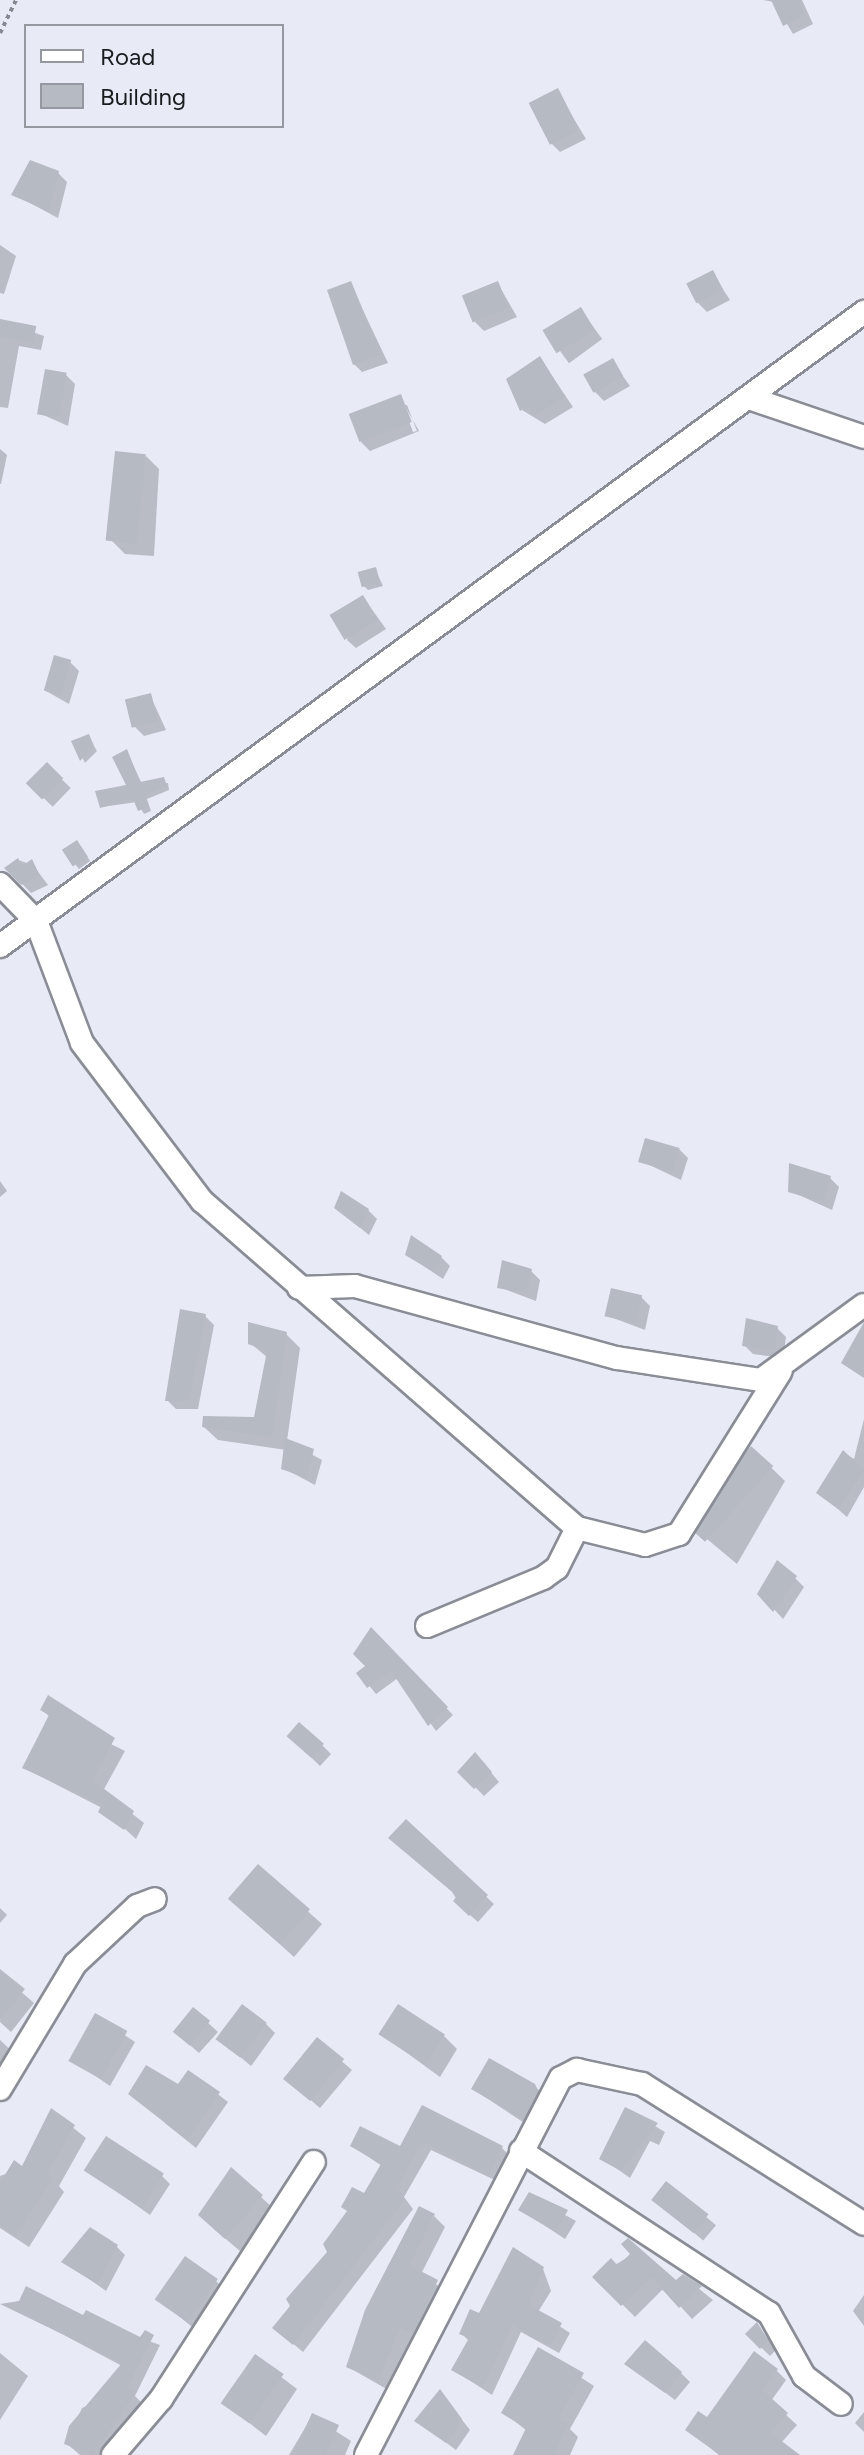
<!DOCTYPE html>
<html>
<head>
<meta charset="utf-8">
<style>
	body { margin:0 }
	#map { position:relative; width:864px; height:2455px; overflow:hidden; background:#e8ebf5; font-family:Figtree,sans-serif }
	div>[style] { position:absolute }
	.shadow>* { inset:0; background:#0003; transform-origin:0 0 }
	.building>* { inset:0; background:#b6bac3; transform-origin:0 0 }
	.path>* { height:4px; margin-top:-2px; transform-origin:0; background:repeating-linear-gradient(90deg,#878990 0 4px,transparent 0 8px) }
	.roads { filter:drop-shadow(2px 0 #8a8d95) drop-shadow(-2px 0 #8a8d95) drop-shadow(0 2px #8a8d95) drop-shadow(0 -2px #8a8d95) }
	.minor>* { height:22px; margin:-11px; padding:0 11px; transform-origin:11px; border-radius:11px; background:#fff }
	span { translate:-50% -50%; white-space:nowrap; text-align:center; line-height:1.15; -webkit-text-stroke:6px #e8ebf5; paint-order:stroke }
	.legend { position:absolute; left:24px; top:24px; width:260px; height:104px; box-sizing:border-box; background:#e8ebf5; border:2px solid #95989f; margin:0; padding:10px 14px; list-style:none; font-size:24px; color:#191b1e }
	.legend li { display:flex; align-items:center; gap:16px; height:40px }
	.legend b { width:40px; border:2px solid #95989f }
</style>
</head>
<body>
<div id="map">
	<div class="shadow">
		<i style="clip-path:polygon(763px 0,802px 0,813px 24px,793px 34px,774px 2px)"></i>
		<i style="clip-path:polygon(557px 91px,586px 139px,560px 152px,551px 143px)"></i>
		<i style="clip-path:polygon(58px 173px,67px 182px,58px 218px,13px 194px)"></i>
		<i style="clip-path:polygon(0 245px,16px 256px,4px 294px,0 293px)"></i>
		<i style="clip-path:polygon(712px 272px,730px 300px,707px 312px,698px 303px)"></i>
		<i style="clip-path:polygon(350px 283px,388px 363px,362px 372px,354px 364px)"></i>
		<i style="clip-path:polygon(498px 284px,517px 317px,484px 331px,475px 322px)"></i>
		<i style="left:581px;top:310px;width:36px;height:41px;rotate:54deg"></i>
		<i style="clip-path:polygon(0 321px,44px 336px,41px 350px,19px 346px,8px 408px,0 407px)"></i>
		<i style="clip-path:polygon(540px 358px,573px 407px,545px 424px,522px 410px)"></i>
		<i style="clip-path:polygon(612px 361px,630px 386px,604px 401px,595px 392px)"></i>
		<i style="clip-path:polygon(66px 375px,75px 384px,68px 426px,39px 413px)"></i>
		<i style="clip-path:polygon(evenodd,400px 397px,419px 431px,370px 451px,361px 442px,400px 397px,403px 405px,407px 405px,417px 431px,413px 432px,403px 405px)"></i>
		<i style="clip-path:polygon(0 449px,7px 455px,1px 484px,0 484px)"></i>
		<i style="clip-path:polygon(146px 456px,159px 469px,154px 556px,125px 554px,111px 540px)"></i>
		<i style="clip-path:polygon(375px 569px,383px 586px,368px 590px,364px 586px)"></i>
		<i style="clip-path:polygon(363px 597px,386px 629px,356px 648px,347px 640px)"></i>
		<i style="clip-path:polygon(70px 662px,79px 671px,69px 704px,46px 691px)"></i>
		<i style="clip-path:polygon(150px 695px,166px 730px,144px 736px,135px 727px)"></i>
		<i style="clip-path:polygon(88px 736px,97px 751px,85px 763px,74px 742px)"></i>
		<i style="clip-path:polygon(127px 752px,142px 784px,168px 783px,169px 790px,147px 799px,151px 811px,144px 814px,137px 802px,102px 807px,129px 786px)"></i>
		<i style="left:47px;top:765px;width:33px;height:26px;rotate:44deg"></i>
		<i style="clip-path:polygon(81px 847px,90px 861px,79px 869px,65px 851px)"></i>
		<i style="clip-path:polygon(18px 860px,33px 865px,48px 885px,31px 893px,7px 868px)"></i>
		<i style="clip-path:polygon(679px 1149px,688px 1158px,681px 1180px,641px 1161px)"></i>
		<i style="clip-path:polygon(830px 1178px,839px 1187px,832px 1210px,790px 1191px)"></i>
		<i style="clip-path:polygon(0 1181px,7px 1191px,0 1197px)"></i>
		<i style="clip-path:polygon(336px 1208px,368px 1210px,377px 1219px,369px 1235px)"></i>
		<i style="clip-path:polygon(407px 1255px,441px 1257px,450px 1266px,443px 1279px)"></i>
		<i style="clip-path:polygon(531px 1271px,540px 1280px,536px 1301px,499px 1287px)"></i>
		<i style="clip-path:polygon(641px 1297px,650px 1306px,645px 1330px,608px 1316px)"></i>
		<i style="clip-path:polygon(205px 1316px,214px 1325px,198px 1409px,176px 1409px,167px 1400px)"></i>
		<i style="clip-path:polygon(777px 1328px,786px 1337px,783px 1358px,753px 1354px,744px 1345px)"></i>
		<i style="clip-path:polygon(286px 1334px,300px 1348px,287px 1441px,322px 1460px,315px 1485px,283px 1468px,286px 1450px,218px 1440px,204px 1427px,256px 1419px,268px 1358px,250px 1343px)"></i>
		<i style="clip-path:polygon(864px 1419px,864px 1487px,847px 1517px,818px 1492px,843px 1452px,854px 1459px)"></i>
		<i style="clip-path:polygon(752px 1449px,785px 1481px,737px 1564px,701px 1534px)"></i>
		<i style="clip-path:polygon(795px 1578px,804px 1587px,783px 1619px,760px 1594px)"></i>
		<i style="clip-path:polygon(371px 1630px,453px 1715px,436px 1731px,398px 1678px,376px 1694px,359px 1673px,368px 1666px)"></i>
		<i style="clip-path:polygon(42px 1710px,125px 1751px,103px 1791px,144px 1823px,136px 1839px,102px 1808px,24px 1768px,50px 1717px)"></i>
		<i style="clip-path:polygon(289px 1736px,322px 1745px,331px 1754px,320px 1766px)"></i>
		<i style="clip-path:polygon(484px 1764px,499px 1782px,484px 1796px,460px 1772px)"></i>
		<i style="clip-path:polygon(406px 1821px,494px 1904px,478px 1922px,463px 1909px)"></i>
		<i style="clip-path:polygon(258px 1867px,322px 1924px,294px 1957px,244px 1912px)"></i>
		<i style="clip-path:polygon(0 1908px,7px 1915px,0 1923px)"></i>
		<i style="clip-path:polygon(4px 1977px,34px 2003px,11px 2032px,0 2022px)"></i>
		<i style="clip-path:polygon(194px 2010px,218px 2032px,199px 2053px,184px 2040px)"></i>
		<i style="clip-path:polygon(96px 2016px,135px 2042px,110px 2086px,72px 2060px)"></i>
		<i style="clip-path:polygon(266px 2024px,275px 2033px,251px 2066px,219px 2039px)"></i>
		<i style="clip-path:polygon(381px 2034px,444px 2036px,457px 2049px,440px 2077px)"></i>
		<i style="clip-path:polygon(0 2040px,16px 2055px,0 2075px)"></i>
		<i style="clip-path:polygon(317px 2040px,352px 2070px,320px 2108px,298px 2089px)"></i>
		<i style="clip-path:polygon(189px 2072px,228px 2102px,196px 2148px,165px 2123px)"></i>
		<i style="clip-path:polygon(534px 2085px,548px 2100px,538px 2132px,473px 2089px)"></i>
		<i style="clip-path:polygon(423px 2108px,502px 2148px,511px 2157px,499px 2182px,431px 2150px,404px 2197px,413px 2209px,303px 2352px,284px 2336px,382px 2166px,352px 2146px,400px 2148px)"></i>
		<i style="clip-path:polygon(626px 2109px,665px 2132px,659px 2145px,650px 2141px,630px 2178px,602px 2158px)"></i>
		<i style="clip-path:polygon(52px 2111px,86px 2138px,59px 2186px,64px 2192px,29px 2247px,0 2228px,0 2176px,23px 2168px)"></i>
		<i style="clip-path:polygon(85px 2169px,162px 2176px,170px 2184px,150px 2215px)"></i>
		<i style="clip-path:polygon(232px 2170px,275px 2210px,240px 2251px,214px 2229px)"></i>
		<i style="left:667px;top:2184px;width:64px;height:20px;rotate:40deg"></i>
		<i style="clip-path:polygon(529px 2195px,576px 2221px,565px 2239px,521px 2210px)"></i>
		<i style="clip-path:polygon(434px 2216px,445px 2227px,421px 2274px,449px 2293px,425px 2344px,412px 2338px,390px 2391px,348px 2367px)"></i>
		<i style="clip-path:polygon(116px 2246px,125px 2255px,106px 2291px,64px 2261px)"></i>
		<i style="clip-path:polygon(633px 2254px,676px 2282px,683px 2276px,713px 2300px,692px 2319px,664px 2288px,635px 2317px,595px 2277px)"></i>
		<i style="clip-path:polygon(543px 2269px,551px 2291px,538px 2312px,570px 2333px,559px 2353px,521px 2332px,492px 2395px,454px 2370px,470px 2342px,461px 2333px)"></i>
		<i style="clip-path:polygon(216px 2281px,230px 2295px,202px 2335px,158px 2299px)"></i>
		<i style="clip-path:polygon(864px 2295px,864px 2326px,853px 2311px)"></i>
		<i style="clip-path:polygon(17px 2310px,84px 2318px,160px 2345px,135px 2396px,141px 2402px,107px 2455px,80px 2455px,66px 2443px,82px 2408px,99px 2400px,122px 2366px)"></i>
		<i style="clip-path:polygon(757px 2324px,776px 2350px,770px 2356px,747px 2334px)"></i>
		<i style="clip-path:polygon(539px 2350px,594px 2386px,570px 2429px,578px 2437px,570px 2455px,519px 2455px,527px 2431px,503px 2412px)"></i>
		<i style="clip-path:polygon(0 2353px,28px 2376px,0 2420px)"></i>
		<i style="clip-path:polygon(255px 2357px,297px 2389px,266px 2436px,225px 2404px)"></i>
		<i style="clip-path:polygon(627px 2364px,681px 2373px,690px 2382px,675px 2400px)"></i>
		<i style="clip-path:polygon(776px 2370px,786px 2380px,771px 2401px,797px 2425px,781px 2443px,796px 2455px,719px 2455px,688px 2430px)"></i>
		<i style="clip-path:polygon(440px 2392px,470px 2430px,456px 2450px,417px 2421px)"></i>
		<i style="clip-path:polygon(864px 2412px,864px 2432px,855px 2423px)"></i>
		<i style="clip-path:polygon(312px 2416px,351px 2441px,345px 2455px,289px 2455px)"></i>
	</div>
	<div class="building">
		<i style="clip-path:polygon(771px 0,798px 0,805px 15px,783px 26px)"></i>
		<i style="left:558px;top:88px;width:47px;height:33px;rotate:63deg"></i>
		<i style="clip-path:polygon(30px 160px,59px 171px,49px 211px,11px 195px)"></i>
		<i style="left:713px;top:270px;width:22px;height:30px;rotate:63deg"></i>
		<i style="clip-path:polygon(351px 281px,381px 354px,353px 365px,327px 290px)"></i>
		<i style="left:498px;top:281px;width:29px;height:39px;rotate:68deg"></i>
		<i style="left:581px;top:307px;width:27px;height:45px;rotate:59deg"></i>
		<i style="left:0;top:319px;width:37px;height:17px;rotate:11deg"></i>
		<i style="clip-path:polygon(540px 356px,565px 397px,534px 416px,528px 406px,520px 411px,506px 379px)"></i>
		<i style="left:613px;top:358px;width:21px;height:34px;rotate:61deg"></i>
		<i style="left:45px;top:369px;width:22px;height:46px;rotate:10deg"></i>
		<i style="left:401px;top:394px;width:30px;height:56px;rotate:69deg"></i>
		<i style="left:115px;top:451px;width:31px;height:90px;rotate:6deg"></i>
		<i style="left:376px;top:567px;width:16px;height:19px;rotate:75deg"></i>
		<i style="left:363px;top:595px;width:29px;height:39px;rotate:59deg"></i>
		<i style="left:54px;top:655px;width:18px;height:37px;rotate:16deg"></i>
		<i style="left:151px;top:693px;width:29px;height:27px;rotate:76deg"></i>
		<i style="clip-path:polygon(89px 734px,94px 746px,80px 761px,71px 741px)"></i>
		<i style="clip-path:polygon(127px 749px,140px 782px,164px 777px,167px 786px,144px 795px,148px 807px,138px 811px,133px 799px,100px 808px,95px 791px,126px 785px,112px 757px)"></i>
		<i style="left:47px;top:762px;width:23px;height:30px;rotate:45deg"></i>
		<i style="left:77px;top:840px;width:20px;height:18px;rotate:57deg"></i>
		<i style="clip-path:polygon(18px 858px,22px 866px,32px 859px,40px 876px,21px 885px,4px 868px)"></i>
		<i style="left:645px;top:1138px;width:36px;height:25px;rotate:16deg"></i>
		<i style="clip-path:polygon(789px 1163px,831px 1176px,823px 1202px,788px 1192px)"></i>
		<i style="clip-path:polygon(341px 1191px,369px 1209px,360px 1228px,334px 1208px)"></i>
		<i style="clip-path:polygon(411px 1235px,442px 1256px,434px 1272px,405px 1255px)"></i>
		<i style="clip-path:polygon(502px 1260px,532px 1269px,527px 1293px,497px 1288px)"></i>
		<i style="left:611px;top:1288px;width:32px;height:29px;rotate:13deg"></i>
		<i style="clip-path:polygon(180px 1309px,206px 1314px,189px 1401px,165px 1401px)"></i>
		<i style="clip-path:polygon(746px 1318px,778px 1326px,775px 1350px,742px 1346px)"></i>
		<i style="clip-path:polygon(248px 1322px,287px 1332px,272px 1437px,202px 1427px,203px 1416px,254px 1417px,267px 1351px,248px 1344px)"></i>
		<i style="clip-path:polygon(864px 1322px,864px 1378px,841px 1363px)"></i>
		<i style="clip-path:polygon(285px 1438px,314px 1449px,307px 1478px,281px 1469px)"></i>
		<i style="left:751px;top:1446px;width:30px;height:102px;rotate:42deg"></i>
		<i style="clip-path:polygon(843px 1450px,864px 1470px,838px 1509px,816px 1493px)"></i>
		<i style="clip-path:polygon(777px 1560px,797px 1576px,773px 1612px,757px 1594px)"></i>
		<i style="clip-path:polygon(371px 1627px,448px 1707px,428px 1726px,391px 1671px,367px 1688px,356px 1673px,365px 1666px,353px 1654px)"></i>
		<i style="clip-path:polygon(48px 1695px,115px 1738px,92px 1780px,134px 1811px,124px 1830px,98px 1812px,102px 1804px,22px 1768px,49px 1715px,40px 1710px)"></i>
		<i style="left:299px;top:1722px;width:33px;height:19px;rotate:41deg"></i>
		<i style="clip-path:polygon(475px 1752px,492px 1772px,474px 1789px,457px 1772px)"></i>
		<i style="clip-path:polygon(406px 1819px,488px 1895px,469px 1916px,453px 1901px,457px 1896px,388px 1838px)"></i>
		<i style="left:258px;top:1864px;width:69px;height:46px;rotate:41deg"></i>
		<i style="clip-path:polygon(0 1969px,25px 1989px,0 2020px)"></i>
		<i style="left:242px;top:2004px;width:31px;height:44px;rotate:37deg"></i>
		<i style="left:398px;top:2004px;width:56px;height:36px;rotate:33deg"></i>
		<i style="left:193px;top:2007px;width:22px;height:32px;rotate:39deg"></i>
		<i style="left:95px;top:2013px;width:37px;height:55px;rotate:29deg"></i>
		<i style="left:317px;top:2037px;width:35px;height:54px;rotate:39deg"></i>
		<i style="clip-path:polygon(489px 2058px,535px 2084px,538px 2091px,524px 2120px,471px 2089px)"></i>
		<i style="clip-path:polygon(146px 2065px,178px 2084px,188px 2070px,220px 2092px,187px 2140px,128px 2094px)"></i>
		<i style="clip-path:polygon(422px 2105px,503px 2146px,489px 2175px,422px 2142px,397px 2187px,405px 2199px,293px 2345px,272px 2328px,290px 2306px,286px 2299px,327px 2252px,323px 2244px,347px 2211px,341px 2207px,352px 2187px,364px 2193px,381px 2164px,350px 2146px,360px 2126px,400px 2146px)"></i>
		<i style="clip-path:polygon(625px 2107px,658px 2123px,621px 2171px,599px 2159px)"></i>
		<i style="clip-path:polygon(51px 2108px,75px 2125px,47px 2174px,53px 2178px,16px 2236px,0 2225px,0 2183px,14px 2160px,22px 2166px)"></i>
		<i style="left:106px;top:2136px;width:69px;height:41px;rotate:33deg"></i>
		<i style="clip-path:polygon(231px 2167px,263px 2195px,225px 2239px,198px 2215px)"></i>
		<i style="left:666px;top:2181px;width:54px;height:24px;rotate:38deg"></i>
		<i style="clip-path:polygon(529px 2192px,568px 2210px,556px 2232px,518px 2210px)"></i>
		<i style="clip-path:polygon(419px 2206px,435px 2214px,409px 2265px,438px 2280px,413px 2334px,400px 2328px,378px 2381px,346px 2367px,365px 2310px)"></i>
		<i style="clip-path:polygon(90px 2227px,118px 2245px,97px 2284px,61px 2262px)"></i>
		<i style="clip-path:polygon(628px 2238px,676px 2280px,683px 2274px,702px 2286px,679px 2308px,651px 2277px,621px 2306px,592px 2277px,611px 2258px,618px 2266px,630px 2254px,621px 2244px)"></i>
		<i style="clip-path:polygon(513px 2247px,544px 2267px,529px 2305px,562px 2323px,550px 2346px,512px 2325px,483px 2388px,451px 2370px,469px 2338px,459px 2334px,470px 2309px,479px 2313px)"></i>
		<i style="left:185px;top:2256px;width:40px;height:53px;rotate:35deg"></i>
		<i style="clip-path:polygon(26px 2286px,83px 2315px,86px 2310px,140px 2337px,145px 2330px,154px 2335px,127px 2388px,135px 2393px,94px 2455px,64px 2444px,69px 2426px,122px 2363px,0 2304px,19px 2301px)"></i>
		<i style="clip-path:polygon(757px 2322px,768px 2340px,760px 2349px,745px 2334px)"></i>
		<i style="clip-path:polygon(645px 2340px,682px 2372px,665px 2393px,624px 2364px)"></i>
		<i style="clip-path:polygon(538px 2347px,584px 2373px,558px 2419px,568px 2424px,554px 2455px,513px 2455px,526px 2428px,501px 2413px)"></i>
		<i style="clip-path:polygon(754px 2351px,778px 2369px,762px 2390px,788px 2413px,771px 2433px,800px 2455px,720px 2455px,685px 2430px,698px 2411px,707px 2417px)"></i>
		<i style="left:255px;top:2354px;width:35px;height:60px;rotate:35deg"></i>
		<i style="clip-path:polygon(440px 2389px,462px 2419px,446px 2443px,414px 2421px)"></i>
		<i style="clip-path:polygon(312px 2413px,339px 2425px,326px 2455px,293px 2455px)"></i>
	</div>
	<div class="path">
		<i style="left:0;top:33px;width:37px;rotate:-64deg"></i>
	</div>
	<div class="roads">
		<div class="minor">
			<i style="left:752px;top:399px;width:118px;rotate:18.7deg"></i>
			<i style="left:0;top:884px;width:52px;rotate:45.8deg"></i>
			<i style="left:36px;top:921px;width:130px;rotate:69.3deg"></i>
			<i style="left:82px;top:1043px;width:198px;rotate:52.8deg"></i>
			<i style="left:202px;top:1201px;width:498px;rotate:41.1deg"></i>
			<i style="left:577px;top:1528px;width:70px;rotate:14deg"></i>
			<i style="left:645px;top:1545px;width:36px;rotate:-18deg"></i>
			<i style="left:679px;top:1534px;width:192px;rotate:-58deg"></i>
			<i style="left:0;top:946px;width:1072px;rotate:-36.27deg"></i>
			<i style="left:299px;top:1288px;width:56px;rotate:-2deg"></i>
			<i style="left:355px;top:1286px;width:272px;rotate:15.4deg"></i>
			<i style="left:617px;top:1358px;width:146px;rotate:8.7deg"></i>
			<i style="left:761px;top:1380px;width:127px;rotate:-36.1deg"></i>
			<i style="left:427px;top:1626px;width:126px;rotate:-22.5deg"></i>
			<i style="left:543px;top:1578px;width:17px;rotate:-36deg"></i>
			<i style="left:557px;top:1568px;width:45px;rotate:-63.4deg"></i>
			<i style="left:0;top:2089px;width:146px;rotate:-59deg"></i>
			<i style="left:75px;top:1964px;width:85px;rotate:-43.1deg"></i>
			<i style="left:137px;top:1906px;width:19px;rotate:-21deg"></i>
			<i style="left:521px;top:2151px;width:296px;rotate:33.2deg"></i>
			<i style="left:769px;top:2313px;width:72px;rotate:60.9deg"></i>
			<i style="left:804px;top:2376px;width:46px;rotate:37.1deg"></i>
			<i style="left:113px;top:2455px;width:74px;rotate:-49.4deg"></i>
			<i style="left:161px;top:2399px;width:282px;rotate:-57.2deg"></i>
			<i style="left:366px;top:2455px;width:424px;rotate:-62.7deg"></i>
			<i style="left:561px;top:2078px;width:18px;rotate:-27deg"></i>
			<i style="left:577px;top:2070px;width:66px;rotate:12.2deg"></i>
			<i style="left:642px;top:2084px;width:262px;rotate:32.2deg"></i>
		</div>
	</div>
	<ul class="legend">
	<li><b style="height:10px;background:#fff"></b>Road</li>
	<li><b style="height:22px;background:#b6bac3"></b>Building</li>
	</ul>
</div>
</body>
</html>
